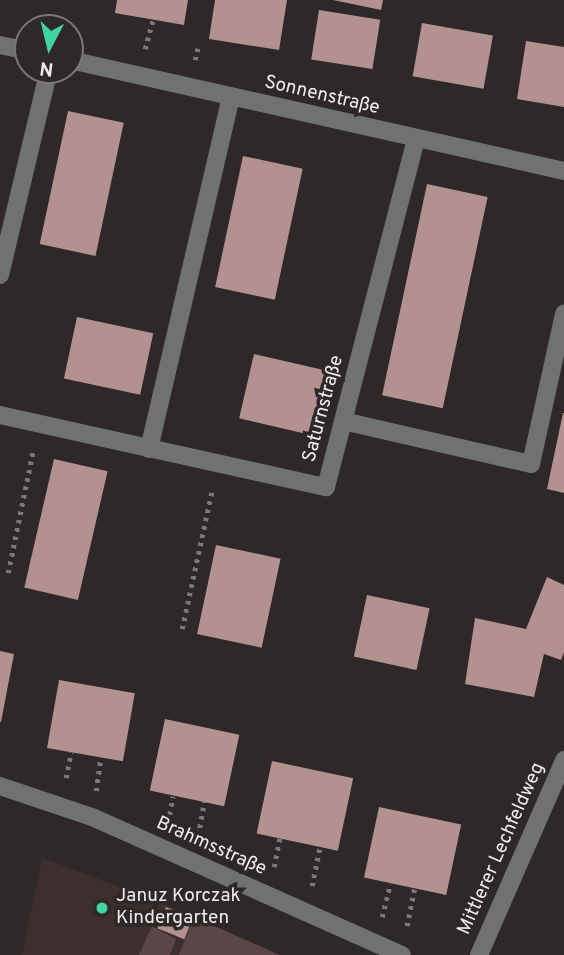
<!DOCTYPE html>
<html>
<head>
<meta charset="utf-8">
<style>
	body { margin:0 }
	#map { position:relative; width:564px; height:955px; overflow:hidden; background:#2f2828; font-family:Overpass,sans-serif }
	div>[style] { position:absolute }
	.built>* { inset:0; background:#3d2f2f }
	.green>* { inset:0; background:#5b4546 }
	.building>* { inset:0; background:#b39191; transform-origin:0 0 }
	.path>* { height:4.5px; margin-top:-2.25px; transform-origin:0; background:repeating-linear-gradient(90deg,#7d7777 0 3.5px,transparent 0 8.5px) }
	.minor>* { height:18px; margin:-9px; padding:0 9px; transform-origin:9px; border-radius:9px; background:#6f7270 }
	.dots>* { width:19px; height:19px; translate:-50% -50%; box-sizing:border-box; border:4px solid #2f2828; border-radius:50% }
	span { translate:-50% -50%; white-space:nowrap; text-align:center; line-height:1.15; -webkit-text-stroke:7px #2f2828; paint-order:stroke }
	.street-label { font-size:19px; color:#f1ecec }
	.poi-label { font-size:19px; color:#f1ecec }
	.left { translate:0 -50%; text-align:left }
	.north { position:absolute; left:14px; top:14px; width:70px; height:70px; box-sizing:border-box; background:#2f2828; border:2px solid #7d7676; border-radius:50%; rotate:187deg; font-size:19px; font-weight:700; line-height:28px; text-align:center; color:#f1ecec }
	.north::after { content:''; display:block; margin:auto; width:24px; height:32px; background:#3fd4a2; clip-path:polygon(50% 0,100% 100%,50% 72%,0 100%) }
</style>
</head>
<body>
<div id="map">
	<div class="built">
		<i style="clip-path:polygon(42px 858px,151px 898px,279px 955px,22px 955px)"></i>
	</div>
	<div class="green">
		<i style="clip-path:polygon(194px 917px,280px 955px,179px 955px)"></i>
		<i style="clip-path:polygon(152px 926px,176px 939px,170px 955px,139px 955px)"></i>
	</div>
	<div class="building">
		<i style="clip-path:polygon(117px 0,188px 0,184px 25px,115px 13px)"></i>
		<i style="clip-path:polygon(215px 0,287px 0,279px 50px,209px 39px)"></i>
		<i style="clip-path:polygon(333px 0,383px 0,381px 10px)"></i>
		<i style="left:319px;top:10px;width:62px;height:50px;rotate:9deg"></i>
		<i style="left:422px;top:23px;width:72px;height:54px;rotate:10deg"></i>
		<i style="clip-path:polygon(526px 41px,564px 47px,564px 107px,517px 99px)"></i>
		<i style="left:68px;top:111px;width:57px;height:136px;rotate:12deg"></i>
		<i style="left:243px;top:156px;width:61px;height:134px;rotate:12deg"></i>
		<i style="left:427px;top:184px;width:62px;height:216px;rotate:12deg"></i>
		<i style="left:77px;top:317px;width:78px;height:63px;rotate:12deg"></i>
		<i style="left:254px;top:354px;width:77px;height:66px;rotate:13deg"></i>
		<i style="clip-path:polygon(563px 413px,564px 413px,564px 493px,547px 489px)"></i>
		<i style="left:54px;top:459px;width:55px;height:132px;rotate:13deg"></i>
		<i style="left:216px;top:545px;width:66px;height:91px;rotate:12deg"></i>
		<i style="clip-path:polygon(547px 577px,564px 585px,564px 652px,561px 660px,544px 654px,534px 697px,465px 684px,475px 618px,526px 629px)"></i>
		<i style="left:367px;top:595px;width:64px;height:63px;rotate:12deg"></i>
		<i style="clip-path:polygon(0 651px,14px 654px,1px 722px,0 722px)"></i>
		<i style="left:59px;top:680px;width:77px;height:69px;rotate:10deg"></i>
		<i style="left:165px;top:719px;width:76px;height:73px;rotate:12deg"></i>
		<i style="left:272px;top:761px;width:83px;height:74px;rotate:12deg"></i>
		<i style="left:379px;top:807px;width:84px;height:72px;rotate:12deg"></i>
		<i style="left:166px;top:907px;width:29px;height:23px;rotate:22deg"></i>
	</div>
	<div class="path">
		<i style="left:145px;top:49px;width:31px;rotate:-75deg"></i>
		<i style="left:195px;top:60px;width:13px;rotate:-77deg"></i>
		<i style="left:8px;top:573px;width:125px;rotate:-78.4deg"></i>
		<i style="left:182px;top:629px;width:142px;rotate:-77.8deg"></i>
		<i style="left:66px;top:778px;width:26px;rotate:-79deg"></i>
		<i style="left:96px;top:791px;width:34px;rotate:-82deg"></i>
		<i style="left:168px;top:823px;width:27px;rotate:-80deg"></i>
		<i style="left:198px;top:836px;width:35px;rotate:-80deg"></i>
		<i style="left:274px;top:867px;width:31px;rotate:-79deg"></i>
		<i style="left:312px;top:886px;width:41px;rotate:-78.7deg"></i>
		<i style="left:382px;top:917px;width:34px;rotate:-76deg"></i>
		<i style="left:407px;top:926px;width:38px;rotate:-79deg"></i>
	</div>
	<div class="minor">
		<i style="left:0;top:45px;width:29px;rotate:12deg"></i>
		<i style="left:70px;top:60px;width:506px;rotate:12.66deg"></i>
		<i style="left:0;top:275px;width:211px;rotate:-76.6deg"></i>
		<i style="left:0;top:415px;width:334px;rotate:12.5deg"></i>
		<i style="left:326px;top:487px;width:358px;rotate:-75.5deg"></i>
		<i style="left:343px;top:421px;width:193px;rotate:12.9deg"></i>
		<i style="left:531px;top:464px;width:154px;rotate:-77.6deg"></i>
		<i style="left:149px;top:449px;width:362px;rotate:-76.9deg"></i>
		<i style="left:0;top:786px;width:97px;rotate:18.6deg"></i>
		<i style="left:92px;top:817px;width:339px;rotate:24deg"></i>
		<i style="left:479px;top:955px;width:213px;rotate:-66.4deg"></i>
	</div>
	<div class="dots">
		<i style="left:102px;top:908px;background:#3fd4a2"></i>
	</div>
	<div class="street-label">
		<span style="left:322px;top:96px;rotate:13deg">Sonnenstraße</span>
		<span style="left:324px;top:409px;rotate:-75deg">Saturnstraße</span>
		<span style="left:211px;top:847px;rotate:24deg">Brahmsstraße</span>
		<span style="left:502px;top:849px;rotate:-66deg">Mittlerer Lechfeldweg</span>
	</div>
	<div class="poi-label">
		<span class="left" style="left:116px;top:908px">Januz Korczak<br>Kindergarten</span>
	</div>
	<div class="north">N</div>
</div>
</body>
</html>
